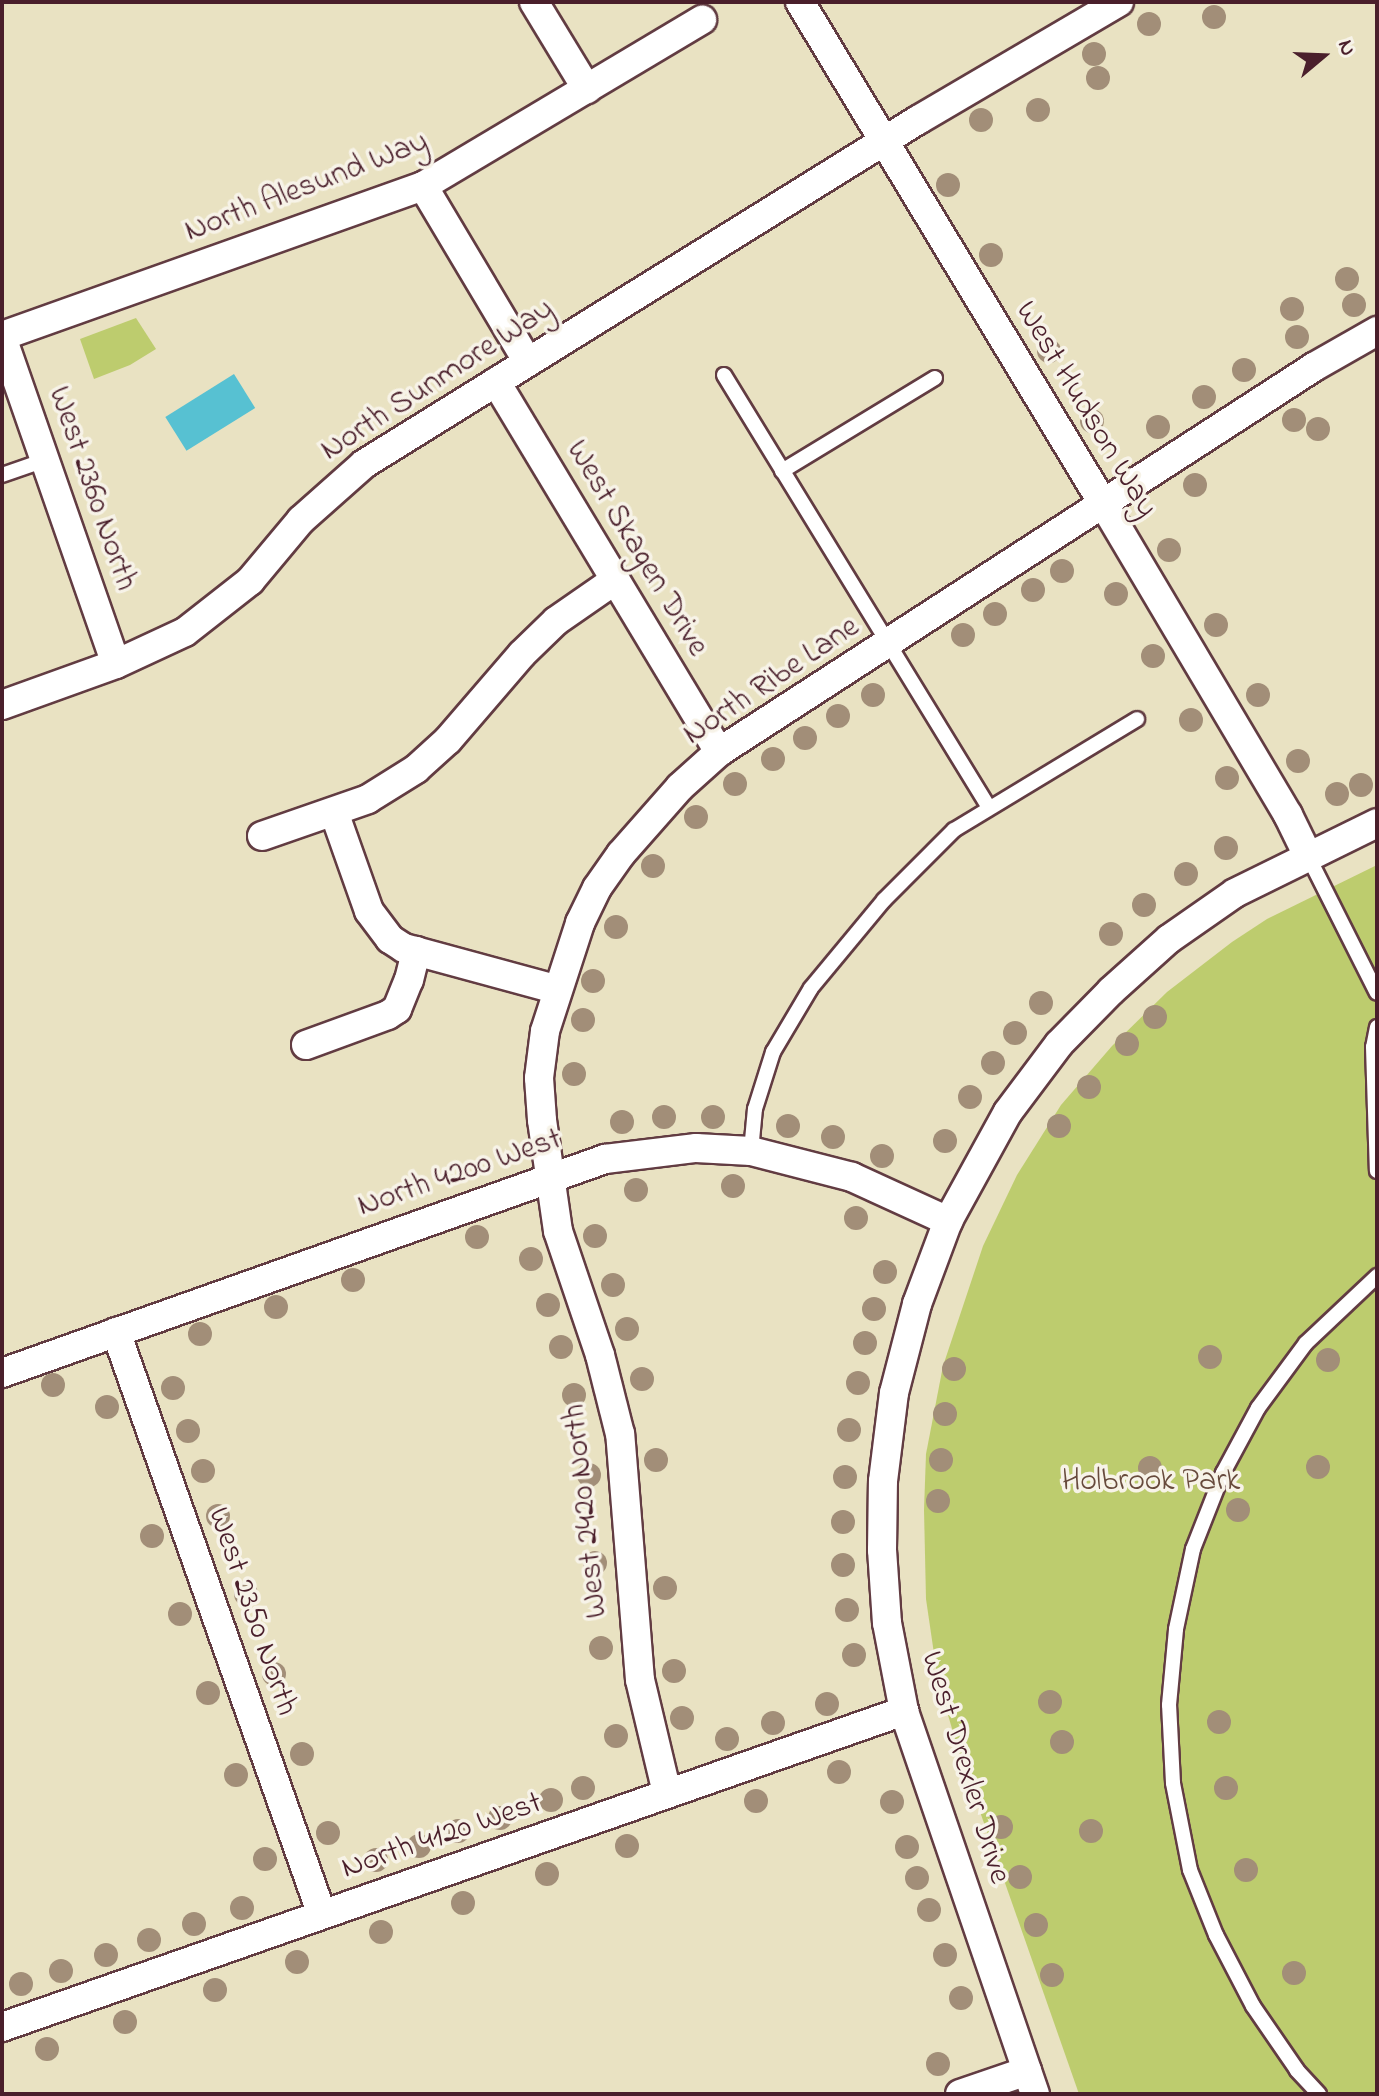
<!DOCTYPE html>
<html>
<head>
<meta charset="utf-8">
<style>
	body { margin:0 }
	#map { position:relative; width:1379px; height:2096px; overflow:hidden; background:#e9e2c2; font-family:"Indie Flower",sans-serif }
	div>[style] { position:absolute }
	.green>* { inset:0; background:#bdcc6e }
	.water>* { inset:0; background:#57c1d2; transform-origin:0 0 }
	.roads { filter:drop-shadow(2px 0 #623c42) drop-shadow(-2px 0 #623c42) drop-shadow(0 2px #623c42) drop-shadow(0 -2px #623c42) }
	.lane>* { height:14px; margin:-7px; padding:0 7px; transform-origin:7px; border-radius:7px; background:#fff }
	.street>* { height:28px; margin:-14px; padding:0 14px; transform-origin:14px; border-radius:14px; background:#fff }
	.trees>* { width:24px; height:24px; margin:-12px; border-radius:50%; background:#a28e78 }
	span { translate:-50% -50%; white-space:nowrap; text-align:center; line-height:1.15; -webkit-text-stroke:7px #f7f3e8; paint-order:stroke }
	.street-label { font-size:32px; color:#4a1f2b }
	.park-label { font-size:32px; color:#674a3c }
	.frame { position:absolute; inset:0; border:4px solid #4a1f2b; pointer-events:none }
	.north { position:absolute; left:1283px; top:16px; width:80px; height:80px; -webkit-text-stroke:6px #f7f3e8; paint-order:stroke; rotate:71deg; font-size:22px; font-weight:700; line-height:32px; text-align:center; color:#4a1f2b }
	.north::after { content:''; display:block; margin:auto; width:28px; height:36px; background:#4a1f2b; clip-path:polygon(50% 0,100% 100%,50% 72%,0 100%) }
</style>
</head>
<body>
<div id="map">
	<div class="green">
		<i style="clip-path:polygon(136px 318px,156px 349px,130px 365px,94px 379px,80px 339px)"></i>
		<i style="clip-path:polygon(1377px 865px,1377px 2094px,1079px 2094px,958px 1749px,938px 1681px,926px 1599px,924px 1510px,926px 1454px,943px 1366px,983px 1246px,1017px 1175px,1061px 1105px,1112px 1046px,1167px 992px,1232px 942px,1267px 919px)"></i>
	</div>
	<div class="water">
		<i style="left:234px;top:374px;width:40px;height:81px;rotate:58deg"></i>
	</div>
	<div class="roads">
		<div class="lane">
			<i style="left:724px;top:375px;width:505px;rotate:58.51deg"></i>
			<i style="left:782px;top:471px;width:179px;rotate:-31.3deg"></i>
			<i style="left:2px;top:475px;width:46px;rotate:-19.2deg"></i>
			<i style="left:1308px;top:856px;width:153px;rotate:63.3deg"></i>
			<i style="left:1377px;top:1027px;width:20px;rotate:101deg"></i>
			<i style="left:1373px;top:1047px;width:124px;rotate:88.2deg"></i>
			<i style="left:751px;top:1151px;width:42px;rotate:-84.6deg"></i>
			<i style="left:755px;top:1109px;width:60px;rotate:-72.5deg"></i>
			<i style="left:773px;top:1052px;width:74px;rotate:-59.3deg"></i>
			<i style="left:811px;top:988px;width:114px;rotate:-50.3deg"></i>
			<i style="left:884px;top:900px;width:99px;rotate:-45deg"></i>
			<i style="left:954px;top:830px;width:214px;rotate:-31.2deg"></i>
			<i style="left:1319px;top:2094px;width:33px;rotate:-133deg"></i>
			<i style="left:1297px;top:2070px;width:78px;rotate:-124.5deg"></i>
			<i style="left:1253px;top:2006px;width:80px;rotate:-117.5deg"></i>
			<i style="left:1216px;top:1935px;width:70px;rotate:-111.8deg"></i>
			<i style="left:1190px;top:1870px;width:89px;rotate:-101.1deg"></i>
			<i style="left:1173px;top:1783px;width:78px;rotate:-92.9deg"></i>
			<i style="left:1169px;top:1705px;width:76px;rotate:-84.7deg"></i>
			<i style="left:1176px;top:1629px;width:82px;rotate:-78deg"></i>
			<i style="left:1193px;top:1549px;width:82px;rotate:-68.5deg"></i>
			<i style="left:1223px;top:1473px;width:74px;rotate:-61.7deg"></i>
			<i style="left:1258px;top:1408px;width:81px;rotate:-53.6deg"></i>
			<i style="left:1306px;top:1343px;width:98px;rotate:-43.3deg"></i>
		</div>
		<div class="street">
			<i style="left:534px;top:2px;width:102px;rotate:58.7deg"></i>
			<i style="left:800px;top:2px;width:588px;rotate:58.85deg"></i>
			<i style="left:1104px;top:505px;width:360px;rotate:59.3deg"></i>
			<i style="left:1288px;top:815px;width:46px;rotate:64deg"></i>
			<i style="left:423px;top:186px;width:205px;rotate:59.2deg"></i>
			<i style="left:2px;top:336px;width:447px;rotate:-19.6deg"></i>
			<i style="left:423px;top:186px;width:325px;rotate:-30.8deg"></i>
			<i style="left:2px;top:337px;width:346px;rotate:70.8deg"></i>
			<i style="left:496px;top:382px;width:432px;rotate:58.9deg"></i>
			<i style="left:2px;top:705px;width:121px;rotate:-19.8deg"></i>
			<i style="left:116px;top:664px;width:76px;rotate:-24.9deg"></i>
			<i style="left:185px;top:632px;width:83px;rotate:-38.1deg"></i>
			<i style="left:250px;top:581px;width:80px;rotate:-50.1deg"></i>
			<i style="left:301px;top:520px;width:84px;rotate:-41.6deg"></i>
			<i style="left:364px;top:464px;width:652px;rotate:-31.84deg"></i>
			<i style="left:918px;top:120px;width:233px;rotate:-30.4deg"></i>
			<i style="left:334px;top:812px;width:105px;rotate:70.5deg"></i>
			<i style="left:369px;top:911px;width:35px;rotate:53deg"></i>
			<i style="left:390px;top:939px;width:17px;rotate:33deg"></i>
			<i style="left:404px;top:948px;width:156px;rotate:15.2deg"></i>
			<i style="left:262px;top:836px;width:112px;rotate:-19.2deg"></i>
			<i style="left:368px;top:799px;width:57px;rotate:-32deg"></i>
			<i style="left:416px;top:769px;width:43px;rotate:-42.2deg"></i>
			<i style="left:448px;top:740px;width:113px;rotate:-49.3deg"></i>
			<i style="left:522px;top:654px;width:47px;rotate:-44.1deg"></i>
			<i style="left:556px;top:621px;width:72px;rotate:-34.8deg"></i>
			<i style="left:306px;top:1045px;width:87px;rotate:-20.1deg"></i>
			<i style="left:388px;top:1015px;width:11px;rotate:-34deg"></i>
			<i style="left:397px;top:1009px;width:31px;rotate:-68deg"></i>
			<i style="left:409px;top:980px;width:30px;rotate:-76deg"></i>
			<i style="left:116px;top:1332px;width:618px;rotate:70.54deg"></i>
			<i style="left:2px;top:1373px;width:640px;rotate:-19.54deg"></i>
			<i style="left:605px;top:1159px;width:92px;rotate:-6.9deg"></i>
			<i style="left:696px;top:1148px;width:55px;rotate:3.1deg"></i>
			<i style="left:751px;top:1151px;width:104px;rotate:14.4deg"></i>
			<i style="left:852px;top:1177px;width:106px;rotate:24.6deg"></i>
			<i style="left:667px;top:1793px;width:116px;rotate:-103.4deg"></i>
			<i style="left:640px;top:1680px;width:247px;rotate:-94.6deg"></i>
			<i style="left:620px;top:1434px;width:81px;rotate:-104.2deg"></i>
			<i style="left:600px;top:1355px;width:131px;rotate:-108.7deg"></i>
			<i style="left:558px;top:1231px;width:112px;rotate:-98.2deg"></i>
			<i style="left:542px;top:1120px;width:42px;rotate:-94.1deg"></i>
			<i style="left:539px;top:1078px;width:47px;rotate:-82.7deg"></i>
			<i style="left:545px;top:1031px;width:114px;rotate:-72deg"></i>
			<i style="left:580px;top:923px;width:39px;rotate:-64deg"></i>
			<i style="left:597px;top:888px;width:42px;rotate:-54.8deg"></i>
			<i style="left:621px;top:854px;width:89px;rotate:-48.6deg"></i>
			<i style="left:680px;top:787px;width:52px;rotate:-41.9deg"></i>
			<i style="left:719px;top:752px;width:709px;rotate:-32.91deg"></i>
			<i style="left:1314px;top:367px;width:73px;rotate:-29.7deg"></i>
			<i style="left:2px;top:2027px;width:956px;rotate:-19.31deg"></i>
			<i style="left:960px;top:2094px;width:71px;rotate:-18.9deg"></i>
			<i style="left:1035px;top:2094px;width:405px;rotate:-108.9deg"></i>
			<i style="left:904px;top:1711px;width:90px;rotate:-100.9deg"></i>
			<i style="left:887px;top:1623px;width:73px;rotate:-93.9deg"></i>
			<i style="left:882px;top:1550px;width:69px;rotate:-89.2deg"></i>
			<i style="left:883px;top:1481px;width:89px;rotate:-82.9deg"></i>
			<i style="left:894px;top:1393px;width:92px;rotate:-75.5deg"></i>
			<i style="left:917px;top:1304px;width:89px;rotate:-69.5deg"></i>
			<i style="left:948px;top:1221px;width:124px;rotate:-61.2deg"></i>
			<i style="left:1008px;top:1112px;width:85px;rotate:-53.1deg"></i>
			<i style="left:1059px;top:1044px;width:74px;rotate:-45.5deg"></i>
			<i style="left:1111px;top:991px;width:78px;rotate:-41.9deg"></i>
			<i style="left:1169px;top:939px;width:80px;rotate:-34.9deg"></i>
			<i style="left:1235px;top:893px;width:158px;rotate:-26.2deg"></i>
		</div>
	</div>
	<div class="trees">
		<i style="left:1214px;top:17px"></i>
		<i style="left:1149px;top:24px"></i>
		<i style="left:1094px;top:54px"></i>
		<i style="left:1098px;top:78px"></i>
		<i style="left:1038px;top:110px"></i>
		<i style="left:981px;top:120px"></i>
		<i style="left:948px;top:185px"></i>
		<i style="left:991px;top:255px"></i>
		<i style="left:1347px;top:279px"></i>
		<i style="left:1354px;top:305px"></i>
		<i style="left:1292px;top:309px"></i>
		<i style="left:1297px;top:337px"></i>
		<i style="left:1049px;top:351px"></i>
		<i style="left:1244px;top:370px"></i>
		<i style="left:1204px;top:397px"></i>
		<i style="left:1294px;top:420px"></i>
		<i style="left:1092px;top:421px"></i>
		<i style="left:1158px;top:427px"></i>
		<i style="left:1318px;top:429px"></i>
		<i style="left:1195px;top:485px"></i>
		<i style="left:1169px;top:550px"></i>
		<i style="left:1062px;top:571px"></i>
		<i style="left:1033px;top:590px"></i>
		<i style="left:1116px;top:594px"></i>
		<i style="left:995px;top:614px"></i>
		<i style="left:1216px;top:625px"></i>
		<i style="left:963px;top:635px"></i>
		<i style="left:1153px;top:656px"></i>
		<i style="left:873px;top:695px"></i>
		<i style="left:1258px;top:695px"></i>
		<i style="left:838px;top:716px"></i>
		<i style="left:1191px;top:720px"></i>
		<i style="left:805px;top:738px"></i>
		<i style="left:773px;top:759px"></i>
		<i style="left:1298px;top:761px"></i>
		<i style="left:1227px;top:778px"></i>
		<i style="left:735px;top:784px"></i>
		<i style="left:1361px;top:785px"></i>
		<i style="left:1337px;top:794px"></i>
		<i style="left:696px;top:817px"></i>
		<i style="left:1226px;top:848px"></i>
		<i style="left:653px;top:866px"></i>
		<i style="left:1186px;top:874px"></i>
		<i style="left:1144px;top:905px"></i>
		<i style="left:616px;top:927px"></i>
		<i style="left:1111px;top:934px"></i>
		<i style="left:593px;top:981px"></i>
		<i style="left:1041px;top:1003px"></i>
		<i style="left:1155px;top:1017px"></i>
		<i style="left:583px;top:1020px"></i>
		<i style="left:1015px;top:1033px"></i>
		<i style="left:1127px;top:1044px"></i>
		<i style="left:993px;top:1063px"></i>
		<i style="left:574px;top:1074px"></i>
		<i style="left:1089px;top:1087px"></i>
		<i style="left:970px;top:1097px"></i>
		<i style="left:664px;top:1117px"></i>
		<i style="left:713px;top:1117px"></i>
		<i style="left:622px;top:1122px"></i>
		<i style="left:788px;top:1126px"></i>
		<i style="left:1059px;top:1126px"></i>
		<i style="left:833px;top:1137px"></i>
		<i style="left:945px;top:1141px"></i>
		<i style="left:882px;top:1156px"></i>
		<i style="left:733px;top:1186px"></i>
		<i style="left:636px;top:1190px"></i>
		<i style="left:856px;top:1218px"></i>
		<i style="left:595px;top:1236px"></i>
		<i style="left:477px;top:1237px"></i>
		<i style="left:531px;top:1259px"></i>
		<i style="left:885px;top:1272px"></i>
		<i style="left:353px;top:1280px"></i>
		<i style="left:613px;top:1285px"></i>
		<i style="left:548px;top:1305px"></i>
		<i style="left:276px;top:1307px"></i>
		<i style="left:874px;top:1309px"></i>
		<i style="left:627px;top:1329px"></i>
		<i style="left:200px;top:1334px"></i>
		<i style="left:865px;top:1343px"></i>
		<i style="left:561px;top:1347px"></i>
		<i style="left:1210px;top:1357px"></i>
		<i style="left:1328px;top:1360px"></i>
		<i style="left:954px;top:1369px"></i>
		<i style="left:642px;top:1379px"></i>
		<i style="left:858px;top:1383px"></i>
		<i style="left:53px;top:1385px"></i>
		<i style="left:173px;top:1388px"></i>
		<i style="left:574px;top:1395px"></i>
		<i style="left:107px;top:1407px"></i>
		<i style="left:945px;top:1414px"></i>
		<i style="left:849px;top:1430px"></i>
		<i style="left:188px;top:1431px"></i>
		<i style="left:656px;top:1460px"></i>
		<i style="left:941px;top:1460px"></i>
		<i style="left:1318px;top:1467px"></i>
		<i style="left:1150px;top:1468px"></i>
		<i style="left:203px;top:1471px"></i>
		<i style="left:589px;top:1475px"></i>
		<i style="left:845px;top:1477px"></i>
		<i style="left:938px;top:1501px"></i>
		<i style="left:1238px;top:1510px"></i>
		<i style="left:218px;top:1516px"></i>
		<i style="left:843px;top:1522px"></i>
		<i style="left:152px;top:1536px"></i>
		<i style="left:595px;top:1563px"></i>
		<i style="left:843px;top:1565px"></i>
		<i style="left:665px;top:1588px"></i>
		<i style="left:246px;top:1594px"></i>
		<i style="left:847px;top:1610px"></i>
		<i style="left:180px;top:1614px"></i>
		<i style="left:601px;top:1648px"></i>
		<i style="left:854px;top:1655px"></i>
		<i style="left:674px;top:1671px"></i>
		<i style="left:274px;top:1674px"></i>
		<i style="left:208px;top:1693px"></i>
		<i style="left:1050px;top:1702px"></i>
		<i style="left:827px;top:1704px"></i>
		<i style="left:682px;top:1718px"></i>
		<i style="left:1219px;top:1722px"></i>
		<i style="left:773px;top:1723px"></i>
		<i style="left:616px;top:1736px"></i>
		<i style="left:727px;top:1739px"></i>
		<i style="left:1062px;top:1742px"></i>
		<i style="left:302px;top:1754px"></i>
		<i style="left:839px;top:1772px"></i>
		<i style="left:236px;top:1775px"></i>
		<i style="left:583px;top:1788px"></i>
		<i style="left:1226px;top:1788px"></i>
		<i style="left:551px;top:1800px"></i>
		<i style="left:756px;top:1801px"></i>
		<i style="left:892px;top:1802px"></i>
		<i style="left:500px;top:1818px"></i>
		<i style="left:1001px;top:1827px"></i>
		<i style="left:458px;top:1831px"></i>
		<i style="left:1091px;top:1831px"></i>
		<i style="left:328px;top:1833px"></i>
		<i style="left:419px;top:1846px"></i>
		<i style="left:627px;top:1846px"></i>
		<i style="left:907px;top:1847px"></i>
		<i style="left:265px;top:1859px"></i>
		<i style="left:376px;top:1860px"></i>
		<i style="left:1246px;top:1870px"></i>
		<i style="left:547px;top:1874px"></i>
		<i style="left:1020px;top:1877px"></i>
		<i style="left:917px;top:1878px"></i>
		<i style="left:463px;top:1903px"></i>
		<i style="left:242px;top:1908px"></i>
		<i style="left:929px;top:1910px"></i>
		<i style="left:194px;top:1924px"></i>
		<i style="left:1036px;top:1925px"></i>
		<i style="left:381px;top:1932px"></i>
		<i style="left:149px;top:1940px"></i>
		<i style="left:106px;top:1955px"></i>
		<i style="left:945px;top:1955px"></i>
		<i style="left:297px;top:1962px"></i>
		<i style="left:61px;top:1971px"></i>
		<i style="left:1294px;top:1973px"></i>
		<i style="left:1052px;top:1975px"></i>
		<i style="left:21px;top:1984px"></i>
		<i style="left:215px;top:1990px"></i>
		<i style="left:961px;top:1998px"></i>
		<i style="left:125px;top:2022px"></i>
		<i style="left:47px;top:2049px"></i>
		<i style="left:938px;top:2064px"></i>
	</div>
	<div class="street-label">
		<span style="left:307px;top:188px;rotate:-21deg">North Alesund Way</span>
		<span style="left:438px;top:381px;rotate:-33deg">North Sunmore Way</span>
		<span style="left:1085px;top:410px;rotate:59deg">West Hudson Way</span>
		<span style="left:91px;top:489px;rotate:71deg">West 2360 North</span>
		<span style="left:636px;top:549px;rotate:59deg">West Skagen Drive</span>
		<span style="left:772px;top:682px;rotate:-34deg">North Ribe Lane</span>
		<span style="left:460px;top:1174px;rotate:-19deg">North 4200 West</span>
		<span style="left:587px;top:1511px;rotate:-96deg">West 2420 North</span>
		<span style="left:251px;top:1612px;rotate:71deg">West 2350 North</span>
		<span style="left:964px;top:1768px;rotate:73deg">West Drexler Drive</span>
		<span style="left:442px;top:1837px;rotate:-19deg">North 4120 West</span>
	</div>
	<div class="park-label">
		<span style="left:1151px;top:1482px">Holbrook Park</span>
	</div>
	<div class="frame"></div>
	<div class="north">N</div>
</div>
</body>
</html>
